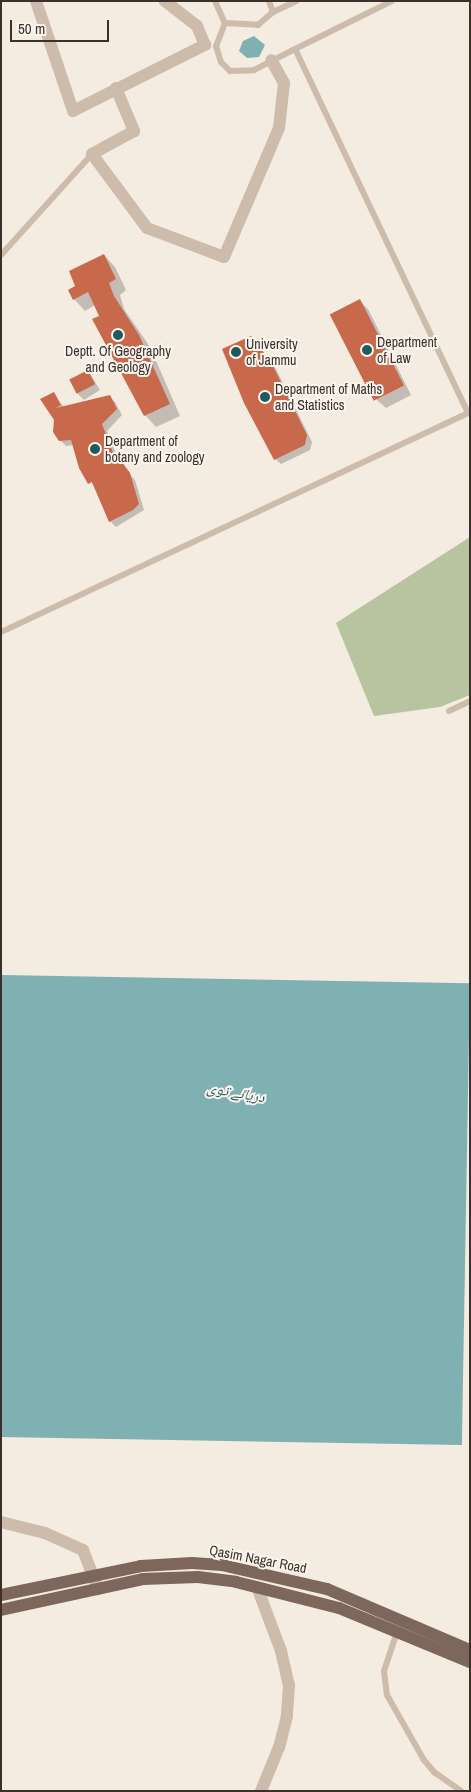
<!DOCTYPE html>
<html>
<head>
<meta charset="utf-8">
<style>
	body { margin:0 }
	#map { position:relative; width:471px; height:1792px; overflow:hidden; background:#f4ebe1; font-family:"Archivo Narrow","Noto Naskh Arabic",sans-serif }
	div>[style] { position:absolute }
	.green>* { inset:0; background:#b8c4a0 }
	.water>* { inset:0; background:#7fb0b2; transform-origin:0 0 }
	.shadow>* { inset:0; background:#0003 }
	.building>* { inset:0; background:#c8694b; transform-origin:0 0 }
	.lane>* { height:6px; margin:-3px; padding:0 3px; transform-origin:3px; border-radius:3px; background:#cdbbac }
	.street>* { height:12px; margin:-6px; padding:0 6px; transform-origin:6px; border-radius:6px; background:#cdbbac }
	.primary>* { height:12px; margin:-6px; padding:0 6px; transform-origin:6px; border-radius:6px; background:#7d675c }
	.dots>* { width:14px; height:14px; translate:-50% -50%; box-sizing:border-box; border:2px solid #fbf5ee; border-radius:50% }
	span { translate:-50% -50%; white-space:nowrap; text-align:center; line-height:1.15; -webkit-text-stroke:4px #fbf5ee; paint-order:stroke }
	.poi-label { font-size:14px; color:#3b302b }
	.left { translate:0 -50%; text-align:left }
	.street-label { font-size:14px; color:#3b302b }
	.water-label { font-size:15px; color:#1f5a5e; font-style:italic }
	.frame { position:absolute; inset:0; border:2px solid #3b302b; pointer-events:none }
	.scale { position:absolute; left:10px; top:20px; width:99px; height:22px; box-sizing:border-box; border:2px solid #3b302b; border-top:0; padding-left:6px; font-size:15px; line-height:18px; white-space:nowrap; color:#3b302b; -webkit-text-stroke:4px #fbf5ee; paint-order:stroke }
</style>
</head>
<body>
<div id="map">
	<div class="green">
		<i style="clip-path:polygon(470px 537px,470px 695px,440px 707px,374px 716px,336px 623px)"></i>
	</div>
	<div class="water">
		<i style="clip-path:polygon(254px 36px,265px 45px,259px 57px,247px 58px,239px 51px,243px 41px)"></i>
		<i style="left:1px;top:975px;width:469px;height:462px;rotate:1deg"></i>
	</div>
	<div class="shadow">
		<i style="clip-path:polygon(104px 255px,115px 267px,126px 290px,120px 295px,124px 309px,150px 347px,180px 416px,156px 427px,145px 415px,95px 305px,85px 311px,74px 299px,77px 287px)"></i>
		<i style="clip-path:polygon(359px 301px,368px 309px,411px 395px,386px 408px,377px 400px,331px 314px)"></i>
		<i style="clip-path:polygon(251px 338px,276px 369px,312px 442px,310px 450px,281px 464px,275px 459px)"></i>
		<i style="clip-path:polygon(88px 371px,100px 390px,84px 400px,78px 394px)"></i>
		<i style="clip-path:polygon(53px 394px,64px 407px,109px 396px,115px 402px,122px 415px,107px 431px,120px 464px,135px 480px,144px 510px,116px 527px,110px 521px,74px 445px,66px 446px,60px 440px)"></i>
	</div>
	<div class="building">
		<i style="clip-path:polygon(104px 254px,116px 279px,109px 283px,114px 296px,139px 335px,170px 404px,144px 416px,92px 319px,99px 316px,88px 292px,73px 300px,68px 290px,75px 286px,69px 271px)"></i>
		<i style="left:360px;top:299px;width:97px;height:34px;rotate:63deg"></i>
		<i style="clip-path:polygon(251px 336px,271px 362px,307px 435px,305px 445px,274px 460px,244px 403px,222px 349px)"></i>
		<i style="left:88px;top:370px;width:16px;height:21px;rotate:63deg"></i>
		<i style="clip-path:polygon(54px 392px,61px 405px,56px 408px,110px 395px,117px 409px,102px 424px,117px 463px,122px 462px,130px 473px,139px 504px,133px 510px,109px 522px,92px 482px,88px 484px,79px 468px,71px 440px,59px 441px,53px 432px,54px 420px,40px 399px)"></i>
	</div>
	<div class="lane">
		<i style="left:215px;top:1px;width:24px;rotate:66deg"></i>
		<i style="left:269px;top:1px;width:12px;rotate:70deg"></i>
		<i style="left:225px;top:23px;width:25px;rotate:111deg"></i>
		<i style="left:216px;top:46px;width:17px;rotate:73deg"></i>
		<i style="left:221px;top:62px;width:13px;rotate:45deg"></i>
		<i style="left:230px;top:71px;width:24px;rotate:-2deg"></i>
		<i style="left:254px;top:70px;width:46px;rotate:-27.1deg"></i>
		<i style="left:225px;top:23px;width:33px;rotate:3deg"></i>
		<i style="left:258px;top:25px;width:20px;rotate:-41deg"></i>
		<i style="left:273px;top:12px;width:26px;rotate:-25deg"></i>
		<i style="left:1px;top:255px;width:136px;rotate:-48deg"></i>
		<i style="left:1px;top:632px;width:516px;rotate:-25.12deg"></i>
		<i style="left:468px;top:413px;width:403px;rotate:-115.4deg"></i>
		<i style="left:295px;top:49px;width:108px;rotate:-26.3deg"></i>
		<i style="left:449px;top:711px;width:23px;rotate:-25deg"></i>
		<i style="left:397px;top:1632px;width:41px;rotate:108.4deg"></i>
		<i style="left:384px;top:1671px;width:24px;rotate:83deg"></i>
		<i style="left:387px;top:1695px;width:75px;rotate:60.4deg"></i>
		<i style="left:424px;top:1760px;width:16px;rotate:50deg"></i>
		<i style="left:434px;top:1772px;width:33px;rotate:35deg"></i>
	</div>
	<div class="street">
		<i style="left:36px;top:1px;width:116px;rotate:71.4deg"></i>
		<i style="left:73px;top:111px;width:148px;rotate:-26.6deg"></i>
		<i style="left:205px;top:45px;width:21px;rotate:-113deg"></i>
		<i style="left:197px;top:26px;width:41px;rotate:-142deg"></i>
		<i style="left:116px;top:88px;width:47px;rotate:67.3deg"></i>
		<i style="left:134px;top:131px;width:48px;rotate:151.3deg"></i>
		<i style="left:92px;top:154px;width:92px;rotate:53.4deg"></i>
		<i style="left:147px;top:228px;width:82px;rotate:20.6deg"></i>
		<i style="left:224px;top:257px;width:140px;rotate:-66.9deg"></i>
		<i style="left:279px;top:128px;width:45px;rotate:-83.7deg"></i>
		<i style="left:284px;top:83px;width:26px;rotate:-119deg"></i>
		<i style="left:1px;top:1522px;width:45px;rotate:14deg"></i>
		<i style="left:45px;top:1533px;width:42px;rotate:24.1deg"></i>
		<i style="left:83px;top:1550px;width:42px;rotate:69deg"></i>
		<i style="left:257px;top:1587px;width:68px;rotate:69.4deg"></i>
		<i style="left:281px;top:1651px;width:35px;rotate:77deg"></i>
		<i style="left:289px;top:1685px;width:31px;rotate:94deg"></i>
		<i style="left:287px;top:1716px;width:32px;rotate:104deg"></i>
		<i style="left:279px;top:1747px;width:48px;rotate:112.2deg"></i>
	</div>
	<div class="primary">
		<i style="left:1px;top:1595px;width:143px;rotate:-11.7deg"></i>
		<i style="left:141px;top:1566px;width:51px;rotate:-3.4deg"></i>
		<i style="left:192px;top:1563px;width:30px;rotate:4deg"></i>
		<i style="left:222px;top:1565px;width:108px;rotate:12.9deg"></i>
		<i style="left:327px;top:1589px;width:155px;rotate:23.1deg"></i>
		<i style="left:1px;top:1610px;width:145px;rotate:-12.3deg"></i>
		<i style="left:143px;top:1579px;width:55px;rotate:-2.1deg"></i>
		<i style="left:198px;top:1577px;width:38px;rotate:7deg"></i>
		<i style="left:236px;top:1582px;width:106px;rotate:14.2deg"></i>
		<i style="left:339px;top:1608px;width:142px;rotate:22.4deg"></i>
	</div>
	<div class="dots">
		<i style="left:118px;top:335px;background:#1f5a5e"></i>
		<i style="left:367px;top:350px;background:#1f5a5e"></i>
		<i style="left:236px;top:352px;background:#1f5a5e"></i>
		<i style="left:265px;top:397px;background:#1f5a5e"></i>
		<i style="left:95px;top:449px;background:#1f5a5e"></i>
	</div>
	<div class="poi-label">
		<span class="left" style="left:377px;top:350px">Department<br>of Law</span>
		<span class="left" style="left:246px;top:352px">University<br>of Jammu</span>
		<span style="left:118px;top:359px">Deptt. Of Geography<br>and Geology</span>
		<span class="left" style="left:275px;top:397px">Department of Maths<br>and Statistics</span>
		<span class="left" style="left:105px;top:449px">Department of<br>botany and zoology</span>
	</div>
	<div class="street-label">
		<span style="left:258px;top:1559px;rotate:11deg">Qasim Nagar Road</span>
	</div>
	<div class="water-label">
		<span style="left:236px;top:1092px;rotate:10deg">دریائے توی</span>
	</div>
	<div class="frame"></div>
	<div class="scale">50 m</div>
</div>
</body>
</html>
